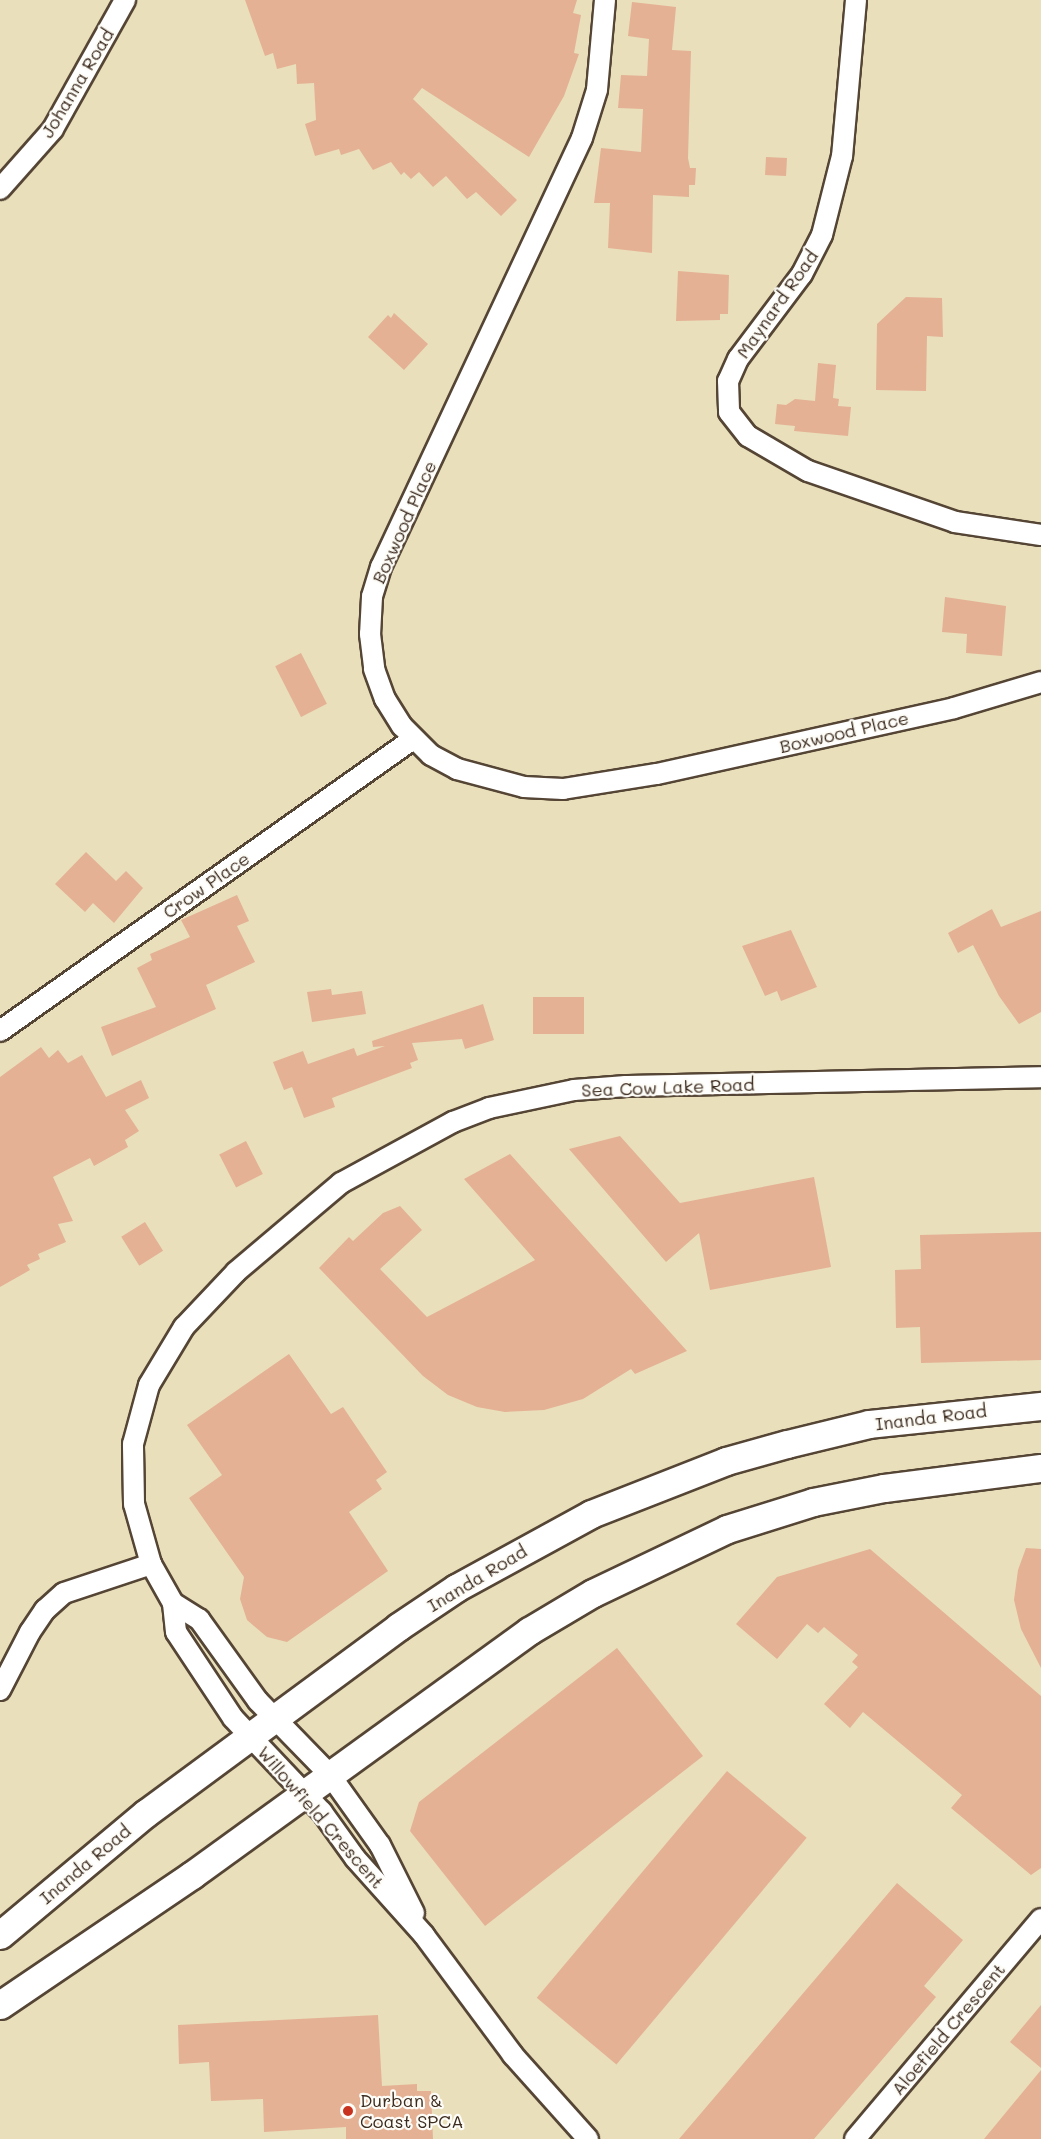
<!DOCTYPE html>
<html>
<head>
<meta charset="utf-8">
<style>
	body { margin:0 }
	#map { position:relative; width:1041px; height:2139px; overflow:hidden; background:#e9dfba; font-family:Mali,sans-serif }
	div>[style] { position:absolute }
	.building>* { inset:0; background:#e4b195; transform-origin:0 0 }
	.roads { filter:drop-shadow(2px 0 #554535) drop-shadow(-2px 0 #554535) drop-shadow(0 2px #554535) drop-shadow(0 -2px #554535) }
	.street>* { height:20px; margin:-10px; padding:0 10px; transform-origin:10px; border-radius:10px; background:#fff }
	.secondary>* { height:27px; margin:-13.5px; padding:0 13.5px; transform-origin:13.5px; border-radius:13.5px; background:#fff }
	.dots>* { width:16px; height:16px; translate:-50% -50%; box-sizing:border-box; border:3px solid #fdfcf7; border-radius:50% }
	span { translate:-50% -50%; white-space:nowrap; text-align:center; line-height:1.15; -webkit-text-stroke:4.5px #fdfcf7; paint-order:stroke }
	.street-label { font-size:18px; color:#3b2a1e }
	.poi-label { font-size:18px; color:#3b2a1e }
	.left { translate:0 -50%; text-align:left }
</style>
</head>
<body>
<div id="map">
	<div class="building">
		<i style="clip-path:polygon(245px 0,577px 0,573px 13px,581px 15px,574px 53px,579px 54px,564px 96px,529px 157px,422px 88px,413px 99px,517px 200px,501px 216px,476px 192px,467px 199px,446px 176px,433px 187px,419px 172px,411px 179px,404px 172px,401px 175px,391px 162px,373px 170px,359px 149px,341px 155px,339px 149px,315px 156px,305px 124px,316px 120px,314px 83px,297px 84px,296px 64px,277px 69px,273px 53px,265px 56px)"></i>
		<i style="clip-path:polygon(632px 2px,676px 7px,672px 50px,691px 51px,688px 158px,690px 168px,696px 168px,695px 185px,689px 185px,689px 197px,653px 195px,652px 253px,608px 248px,610px 203px,594px 203px,601px 148px,641px 152px,643px 109px,618px 108px,621px 75px,647px 76px,649px 39px,628px 36px)"></i>
		<i style="left:766px;top:157px;width:21px;height:18px;rotate:3deg"></i>
		<i style="clip-path:polygon(678px 271px,729px 275px,728px 314px,720px 314px,720px 320px,676px 321px)"></i>
		<i style="clip-path:polygon(906px 297px,942px 298px,943px 337px,927px 336px,926px 391px,876px 390px,877px 324px)"></i>
		<i style="clip-path:polygon(394px 313px,428px 344px,404px 370px,368px 337px,388px 315px,391px 318px)"></i>
		<i style="clip-path:polygon(818px 363px,836px 365px,833px 398px,839px 399px,838px 406px,851px 407px,848px 436px,794px 431px,795px 426px,775px 424px,777px 404px,786px 405px,795px 399px,815px 401px)"></i>
		<i style="clip-path:polygon(945px 597px,1006px 606px,1002px 656px,966px 653px,967px 634px,942px 632px)"></i>
		<i style="left:301px;top:653px;width:57px;height:29px;rotate:63deg"></i>
		<i style="clip-path:polygon(86px 852px,116px 881px,126px 871px,143px 888px,114px 923px,93px 903px,85px 912px,55px 884px)"></i>
		<i style="clip-path:polygon(237px 895px,249px 921px,237px 926px,255px 962px,206px 985px,216px 1009px,112px 1056px,101px 1027px,156px 1007px,137px 968px,152px 960px,150px 954px,190px 937px,181px 920px)"></i>
		<i style="clip-path:polygon(992px 909px,1001px 927px,1041px 911px,1041px 1012px,1019px 1024px,999px 996px,973px 945px,958px 953px,948px 933px)"></i>
		<i style="clip-path:polygon(791px 930px,817px 987px,781px 1001px,777px 991px,765px 996px,742px 946px)"></i>
		<i style="clip-path:polygon(331px 989px,332px 995px,362px 991px,366px 1014px,312px 1022px,307px 992px)"></i>
		<i style="left:533px;top:997px;width:51px;height:37px"></i>
		<i style="clip-path:polygon(483px 1004px,494px 1040px,465px 1049px,462px 1039px,412px 1043px,418px 1060px,410px 1063px,412px 1068px,332px 1098px,335px 1107px,304px 1118px,292px 1087px,284px 1090px,273px 1062px,303px 1051px,308px 1064px,354px 1048px,357px 1056px,385px 1046px,373px 1047px,372px 1041px)"></i>
		<i style="clip-path:polygon(41px 1047px,49px 1058px,58px 1050px,68px 1063px,82px 1055px,106px 1097px,141px 1080px,149px 1098px,125px 1110px,139px 1131px,125px 1140px,128px 1147px,94px 1166px,90px 1158px,53px 1177px,73px 1221px,58px 1224px,66px 1242px,38px 1254px,40px 1259px,27px 1265px,30px 1270px,0 1287px,0 1077px)"></i>
		<i style="clip-path:polygon(620px 1136px,680px 1203px,814px 1177px,831px 1267px,710px 1290px,699px 1233px,666px 1262px,569px 1149px)"></i>
		<i style="left:246px;top:1141px;width:37px;height:30px;rotate:63deg"></i>
		<i style="clip-path:polygon(510px 1154px,687px 1351px,635px 1374px,631px 1369px,583px 1399px,544px 1410px,505px 1412px,477px 1407px,448px 1395px,423px 1376px,319px 1268px,349px 1237px,353px 1241px,383px 1213px,400px 1206px,422px 1230px,380px 1269px,427px 1317px,535px 1260px,464px 1179px)"></i>
		<i style="left:145px;top:1222px;width:34px;height:28px;rotate:58deg"></i>
		<i style="clip-path:polygon(1041px 1232px,1041px 1360px,921px 1363px,920px 1327px,896px 1328px,895px 1270px,921px 1269px,920px 1235px)"></i>
		<i style="clip-path:polygon(289px 1354px,331px 1414px,343px 1407px,387px 1472px,376px 1480px,382px 1489px,349px 1512px,388px 1571px,287px 1642px,267px 1637px,247px 1620px,240px 1599px,244px 1577px,189px 1498px,222px 1475px,187px 1425px)"></i>
		<i style="clip-path:polygon(1026px 1548px,1041px 1549px,1041px 1668px,1021px 1629px,1014px 1600px,1018px 1570px)"></i>
		<i style="clip-path:polygon(870px 1549px,1041px 1696px,1041px 1868px,1031px 1875px,951px 1808px,962px 1795px,863px 1712px,850px 1728px,824px 1704px,858px 1667px,852px 1662px,858px 1655px,824px 1627px,818px 1633px,807px 1624px,777px 1659px,736px 1624px,777px 1577px)"></i>
		<i style="clip-path:polygon(617px 1648px,703px 1756px,485px 1926px,410px 1831px,419px 1802px)"></i>
		<i style="left:727px;top:1771px;width:104px;height:296px;rotate:40deg"></i>
		<i style="clip-path:polygon(897px 1883px,963px 1940px,924px 1986px,936px 1997px,814px 2139px,679px 2139px)"></i>
		<i style="clip-path:polygon(1041px 2005px,1041px 2068px,1010px 2042px)"></i>
		<i style="clip-path:polygon(378px 2015px,382px 2086px,417px 2084px,417px 2091px,431px 2091px,433px 2139px,346px 2139px,346px 2127px,264px 2132px,263px 2099px,211px 2101px,209px 2062px,179px 2064px,178px 2025px)"></i>
		<i style="clip-path:polygon(1041px 2070px,1041px 2139px,984px 2139px)"></i>
	</div>
	<div class="roads">
		<div class="street">
			<i style="left:605px;top:0;width:90px;rotate:95.1deg"></i>
			<i style="left:597px;top:90px;width:50px;rotate:107.4deg"></i>
			<i style="left:582px;top:138px;width:474px;rotate:115.1deg"></i>
			<i style="left:381px;top:567px;width:31px;rotate:107deg"></i>
			<i style="left:372px;top:597px;width:37px;rotate:93deg"></i>
			<i style="left:370px;top:634px;width:35px;rotate:83deg"></i>
			<i style="left:374px;top:669px;width:32px;rotate:70deg"></i>
			<i style="left:385px;top:699px;width:32px;rotate:58deg"></i>
			<i style="left:402px;top:726px;width:41px;rotate:45deg"></i>
			<i style="left:431px;top:755px;width:30px;rotate:28deg"></i>
			<i style="left:457px;top:769px;width:69px;rotate:15deg"></i>
			<i style="left:524px;top:787px;width:39px;rotate:3deg"></i>
			<i style="left:563px;top:789px;width:95px;rotate:-9.1deg"></i>
			<i style="left:657px;top:774px;width:304px;rotate:-12.5deg"></i>
			<i style="left:954px;top:708px;width:91px;rotate:-16.6deg"></i>
			<i style="left:856px;top:0;width:157px;rotate:95.1deg"></i>
			<i style="left:842px;top:156px;width:81px;rotate:104.2deg"></i>
			<i style="left:822px;top:235px;width:44px;rotate:117.1deg"></i>
			<i style="left:802px;top:274px;width:106px;rotate:127deg"></i>
			<i style="left:738px;top:359px;width:24px;rotate:114deg"></i>
			<i style="left:728px;top:381px;width:31px;rotate:88deg"></i>
			<i style="left:729px;top:412px;width:31px;rotate:52deg"></i>
			<i style="left:748px;top:436px;width:69px;rotate:30.3deg"></i>
			<i style="left:808px;top:471px;width:156px;rotate:19.1deg"></i>
			<i style="left:955px;top:522px;width:87px;rotate:8.6deg"></i>
			<i style="left:0;top:189px;width:80px;rotate:-48.5deg"></i>
			<i style="left:53px;top:129px;width:148px;rotate:-60.8deg"></i>
			<i style="left:0;top:1031px;width:506px;rotate:-35.26deg"></i>
			<i style="left:173px;top:1603px;width:31px;rotate:32deg"></i>
			<i style="left:199px;top:1619px;width:101px;rotate:54.3deg"></i>
			<i style="left:258px;top:1701px;width:103px;rotate:45.8deg"></i>
			<i style="left:330px;top:1775px;width:86px;rotate:54.5deg"></i>
			<i style="left:380px;top:1845px;width:76px;rotate:63.4deg"></i>
			<i style="left:0;top:1690px;width:65px;rotate:-62.7deg"></i>
			<i style="left:30px;top:1632px;width:27px;rotate:-56deg"></i>
			<i style="left:45px;top:1610px;width:25px;rotate:-42deg"></i>
			<i style="left:64px;top:1593px;width:92px;rotate:-18.4deg"></i>
			<i style="left:588px;top:2139px;width:113px;rotate:-131.8deg"></i>
			<i style="left:513px;top:2055px;width:149px;rotate:-126.6deg"></i>
			<i style="left:424px;top:1935px;width:103px;rotate:-131.9deg"></i>
			<i style="left:355px;top:1858px;width:57px;rotate:-125.7deg"></i>
			<i style="left:322px;top:1812px;width:129px;rotate:-133.4deg"></i>
			<i style="left:233px;top:1718px;width:103px;rotate:-123.5deg"></i>
			<i style="left:176px;top:1632px;width:29px;rotate:-96deg"></i>
			<i style="left:173px;top:1603px;width:45px;rotate:-119.4deg"></i>
			<i style="left:151px;top:1564px;width:62px;rotate:-105.8deg"></i>
			<i style="left:134px;top:1504px;width:60px;rotate:-91deg"></i>
			<i style="left:133px;top:1444px;width:61px;rotate:-74.8deg"></i>
			<i style="left:149px;top:1385px;width:68px;rotate:-58.9deg"></i>
			<i style="left:184px;top:1327px;width:76px;rotate:-46.6deg"></i>
			<i style="left:236px;top:1272px;width:138px;rotate:-40.3deg"></i>
			<i style="left:341px;top:1183px;width:128px;rotate:-28.6deg"></i>
			<i style="left:453px;top:1122px;width:39px;rotate:-21deg"></i>
			<i style="left:489px;top:1108px;width:87px;rotate:-12deg"></i>
			<i style="left:574px;top:1090px;width:52px;rotate:-4.4deg"></i>
			<i style="left:626px;top:1086px;width:415px;rotate:-1.2deg"></i>
			<i style="left:855px;top:2139px;width:288px;rotate:-49.8deg"></i>
		</div>
		<div class="secondary">
			<i style="left:0;top:1935px;width:190px;rotate:-39.9deg"></i>
			<i style="left:146px;top:1813px;width:313px;rotate:-36.4deg"></i>
			<i style="left:398px;top:1627px;width:70px;rotate:-33.9deg"></i>
			<i style="left:456px;top:1588px;width:154px;rotate:-28.7deg"></i>
			<i style="left:591px;top:1514px;width:145px;rotate:-21.4deg"></i>
			<i style="left:726px;top:1461px;width:63px;rotate:-15.6deg"></i>
			<i style="left:787px;top:1444px;width:84px;rotate:-13.7deg"></i>
			<i style="left:869px;top:1424px;width:173px;rotate:-6deg"></i>
			<i style="left:0;top:2005px;width:232px;rotate:-34.1deg"></i>
			<i style="left:192px;top:1875px;width:416px;rotate:-35.9deg"></i>
			<i style="left:529px;top:1631px;width:74px;rotate:-30.7deg"></i>
			<i style="left:593px;top:1593px;width:148px;rotate:-25.5deg"></i>
			<i style="left:727px;top:1529px;width:90px;rotate:-17.4deg"></i>
			<i style="left:813px;top:1502px;width:72px;rotate:-11.2deg"></i>
			<i style="left:884px;top:1488px;width:158px;rotate:-7.3deg"></i>
		</div>
	</div>
	<div class="dots">
		<i style="left:348px;top:2111px;background:#c8321e"></i>
	</div>
	<div class="street-label">
		<span style="left:77px;top:83px;rotate:-59deg">Johanna Road</span>
		<span style="left:777px;top:304px;rotate:-55deg">Maynard Road</span>
		<span style="left:404px;top:522px;rotate:-66deg">Boxwood Place</span>
		<span style="left:844px;top:732px;rotate:-13deg">Boxwood Place</span>
		<span style="left:206px;top:885px;rotate:-35deg">Crow Place</span>
		<span style="left:668px;top:1087px;rotate:-2deg">Sea Cow Lake Road</span>
		<span style="left:931px;top:1417px;rotate:-7deg">Inanda Road</span>
		<span style="left:477px;top:1578px;rotate:-31deg">Inanda Road</span>
		<span style="left:321px;top:1817px;rotate:49deg">Willowfield Crescent</span>
		<span style="left:85px;top:1864px;rotate:-40deg">Inanda Road</span>
		<span style="left:948px;top:2029px;rotate:-50deg">Aloefield Crescent</span>
	</div>
	<div class="poi-label">
		<span class="left" style="left:360px;top:2111px">Durban &amp;<br>Coast SPCA</span>
	</div>
</div>
</body>
</html>
